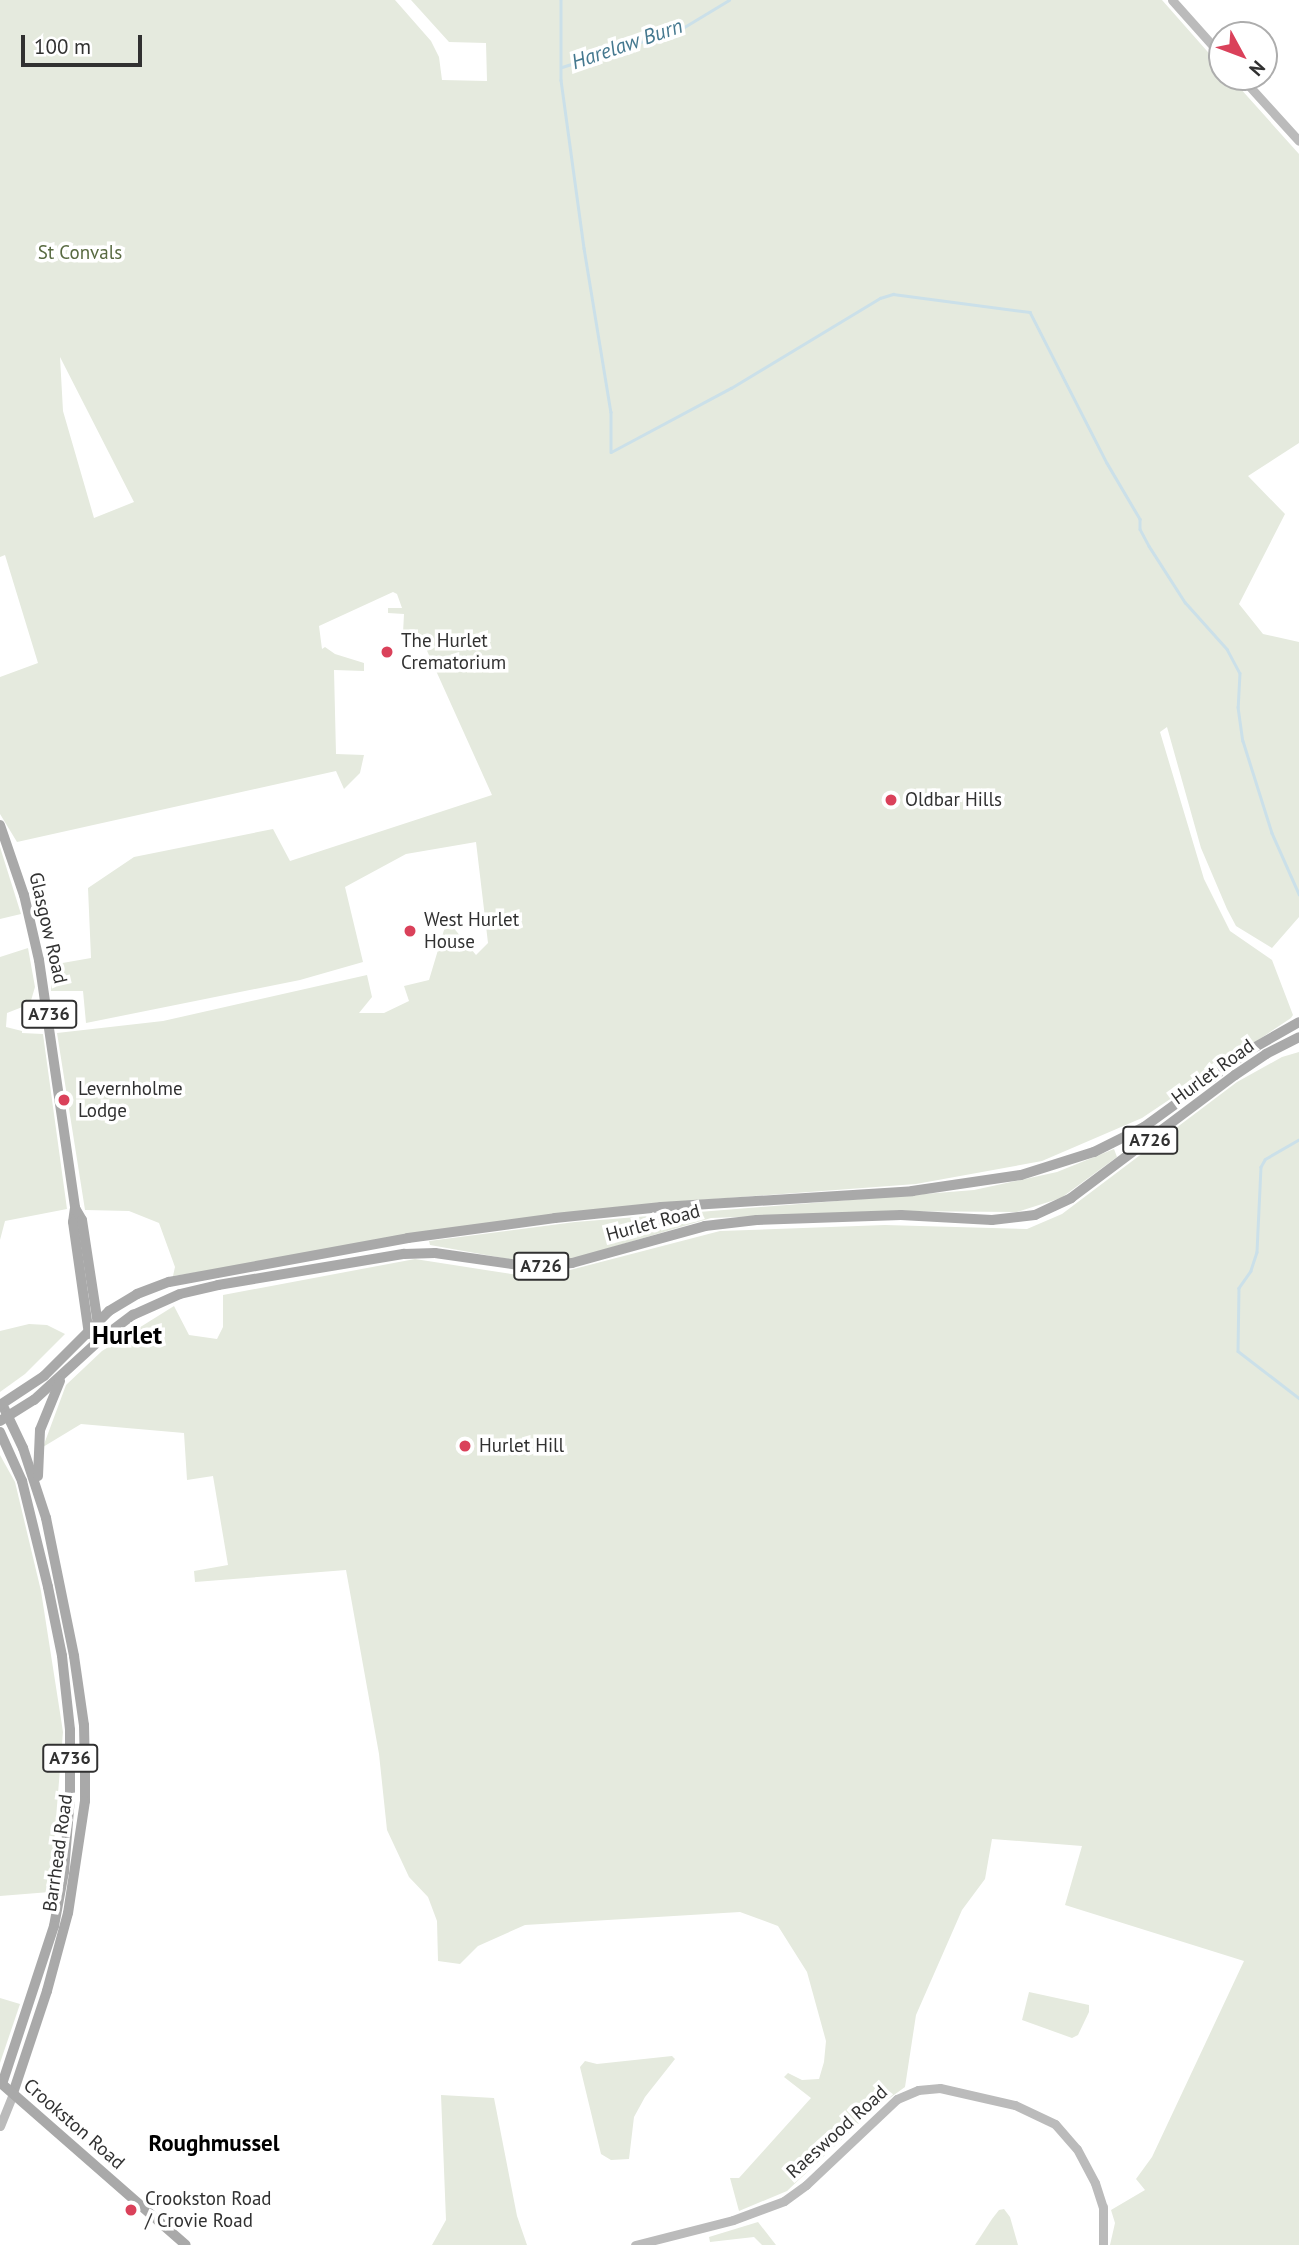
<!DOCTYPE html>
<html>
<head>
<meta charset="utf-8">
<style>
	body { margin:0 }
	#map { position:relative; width:1299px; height:2245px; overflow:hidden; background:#fff; font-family:"PT Sans",sans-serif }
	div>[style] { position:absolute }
	.green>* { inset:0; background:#e5eade }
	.stream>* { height:2.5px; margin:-1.25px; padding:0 1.25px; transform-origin:1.25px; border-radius:1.25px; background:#cbe0e9 }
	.secondary>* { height:9px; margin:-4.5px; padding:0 4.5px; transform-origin:4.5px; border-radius:4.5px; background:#bbb }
	.primary>* { height:10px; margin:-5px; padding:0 5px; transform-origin:5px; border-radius:5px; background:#a9a9a9 }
	.dots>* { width:19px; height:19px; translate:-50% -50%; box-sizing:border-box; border:4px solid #fff; border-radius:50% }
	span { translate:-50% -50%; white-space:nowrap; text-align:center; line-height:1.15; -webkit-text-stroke:7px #fff; paint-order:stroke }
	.shield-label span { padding:2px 5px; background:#fff; border:2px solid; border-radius:5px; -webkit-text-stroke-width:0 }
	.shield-label { font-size:18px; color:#313131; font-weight:700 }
	.park-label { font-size:19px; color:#586a41 }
	.poi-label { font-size:19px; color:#313131 }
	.left { translate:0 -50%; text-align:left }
	.street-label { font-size:19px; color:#313131 }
	.water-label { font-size:21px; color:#44788f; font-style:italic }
	.quarter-label { font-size:23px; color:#000; font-weight:700 }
	.district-label { font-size:26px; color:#000; font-weight:700 }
	.north { position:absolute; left:1208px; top:21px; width:70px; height:70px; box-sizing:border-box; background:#fff; border:2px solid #adadad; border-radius:50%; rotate:131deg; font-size:19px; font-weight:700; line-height:28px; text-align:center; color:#313131 }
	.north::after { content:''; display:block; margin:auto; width:24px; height:32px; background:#da415a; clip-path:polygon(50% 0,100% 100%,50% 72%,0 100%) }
	.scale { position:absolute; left:21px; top:35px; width:121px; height:32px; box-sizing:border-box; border:4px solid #313131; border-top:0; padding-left:9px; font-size:21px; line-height:24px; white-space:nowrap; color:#313131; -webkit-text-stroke:5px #fff; paint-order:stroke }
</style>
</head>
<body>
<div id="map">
	<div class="green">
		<i style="clip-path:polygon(evenodd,0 0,395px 0,431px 41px,439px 57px,442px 80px,487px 81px,486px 43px,449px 42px,411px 0,1162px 0,1222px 68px,1222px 77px,1230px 77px,1299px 154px,1299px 443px,1248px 476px,1285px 514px,1239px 604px,1263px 634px,1299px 642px,1299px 917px,1272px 948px,1236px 926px,1227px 909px,1201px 848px,1167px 727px,1160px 732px,1204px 879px,1230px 931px,1272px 960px,1293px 1015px,1291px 1018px,1142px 1118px,1042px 1161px,916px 1184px,661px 1203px,173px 1276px,175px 1267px,159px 1223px,129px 1211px,85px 1210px,57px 1033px,163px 1021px,367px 975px,372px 997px,359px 1013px,384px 1013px,409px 1001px,404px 986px,429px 980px,447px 920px,476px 955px,488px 943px,476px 842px,406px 854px,345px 887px,363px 962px,300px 980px,86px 1023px,83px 991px,51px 991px,51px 965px,91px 958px,88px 888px,134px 857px,273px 829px,290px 861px,492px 795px,419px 633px,403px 633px,404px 614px,388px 613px,388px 608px,402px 608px,397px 594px,393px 592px,319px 626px,322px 649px,325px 647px,335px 654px,364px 663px,364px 671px,334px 670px,336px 754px,364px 755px,360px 773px,344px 789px,336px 771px,17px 842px,0 814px,0 677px,38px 663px,5px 555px,0 557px,0 0,60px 357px,134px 502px,94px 518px,63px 411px,60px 357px)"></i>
		<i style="clip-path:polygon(0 847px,21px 914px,0 919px)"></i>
		<i style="clip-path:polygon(28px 948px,35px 987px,30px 1004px,7px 1013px,6px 1027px,22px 1031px,22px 1033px,43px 1034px,67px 1209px,5px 1221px,0 1240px,0 957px)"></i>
		<i style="clip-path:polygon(1299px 1052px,1299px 2245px,1110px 2245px,1115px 2223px,1111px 2210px,1145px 2190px,1136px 2179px,1152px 2157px,1244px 1961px,1065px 1905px,1082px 1846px,992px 1839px,985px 1879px,962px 1910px,916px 2015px,905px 2087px,873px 2110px,787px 2191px,739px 2211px,730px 2178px,739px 2178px,811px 2098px,784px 2077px,788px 2073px,802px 2080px,819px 2079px,824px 2062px,826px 2041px,807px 1972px,778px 1926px,740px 1912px,525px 1925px,478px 1946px,460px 1964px,438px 1961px,437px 1921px,428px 1897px,409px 1877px,387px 1830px,379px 1754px,346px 1570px,195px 1582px,194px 1571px,228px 1565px,213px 1476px,187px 1480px,184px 1433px,81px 1424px,43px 1447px,66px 1385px,102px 1351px,174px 1306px,189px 1335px,217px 1339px,223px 1327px,223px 1295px,415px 1259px,524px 1276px,547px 1276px,720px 1231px,885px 1225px,1027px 1229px,1062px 1214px,1237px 1082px,1282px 1057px)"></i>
		<i style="clip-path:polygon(1114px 1149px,1117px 1157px,1061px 1198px,1017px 1212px,886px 1211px,711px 1218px,579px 1257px,531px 1263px,430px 1245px,429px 1241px,575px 1222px,974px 1190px,1057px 1172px)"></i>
		<i style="clip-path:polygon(29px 1324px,47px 1325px,65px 1334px,25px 1374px,0 1392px,0 1331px)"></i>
		<i style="clip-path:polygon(0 1455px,15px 1482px,41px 1591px,63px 1732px,50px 1892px,0 1896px)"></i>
		<i style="clip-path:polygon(1029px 1992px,1089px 2005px,1089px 2012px,1078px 2035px,1072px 2038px,1022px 2020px)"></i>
		<i style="clip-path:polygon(0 1998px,20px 2004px,0 2063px)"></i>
		<i style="clip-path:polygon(672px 2056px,675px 2059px,645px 2097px,634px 2117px,629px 2159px,611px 2160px,601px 2154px,580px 2067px,585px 2061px,597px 2064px)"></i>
		<i style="clip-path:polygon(441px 2095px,494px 2098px,517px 2216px,527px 2245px,432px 2245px,446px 2220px)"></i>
		<i style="clip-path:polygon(1004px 2209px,1010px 2217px,1018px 2245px,975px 2245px,992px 2219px,999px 2210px)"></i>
		<i style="clip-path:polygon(758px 2222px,776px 2245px,762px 2245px,754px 2237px,710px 2242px,709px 2237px)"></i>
	</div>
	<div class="stream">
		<i style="left:561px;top:0;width:80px;rotate:90deg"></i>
		<i style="left:561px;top:80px;width:170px;rotate:82.2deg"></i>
		<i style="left:584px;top:248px;width:166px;rotate:80.7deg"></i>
		<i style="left:611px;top:412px;width:40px;rotate:90deg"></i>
		<i style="left:611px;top:452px;width:136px;rotate:-28.1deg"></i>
		<i style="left:731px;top:388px;width:174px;rotate:-31.1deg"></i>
		<i style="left:880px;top:298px;width:14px;rotate:-17deg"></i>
		<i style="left:893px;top:294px;width:138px;rotate:7.5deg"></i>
		<i style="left:1030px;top:312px;width:169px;rotate:63deg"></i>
		<i style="left:1107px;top:463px;width:65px;rotate:59.5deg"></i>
		<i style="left:1140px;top:519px;width:10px;rotate:90deg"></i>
		<i style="left:1140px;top:529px;width:19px;rotate:62deg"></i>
		<i style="left:1149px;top:546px;width:67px;rotate:57.3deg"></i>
		<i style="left:1185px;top:602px;width:63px;rotate:48.2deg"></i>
		<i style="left:1227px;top:649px;width:27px;rotate:62deg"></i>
		<i style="left:1240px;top:673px;width:34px;rotate:93deg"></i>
		<i style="left:1238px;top:707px;width:34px;rotate:82deg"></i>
		<i style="left:1243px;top:741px;width:96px;rotate:72.5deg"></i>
		<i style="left:1272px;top:833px;width:67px;rotate:66.1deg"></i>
		<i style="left:562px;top:67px;width:125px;rotate:-17.7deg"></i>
		<i style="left:681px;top:29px;width:56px;rotate:-31.1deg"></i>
		<i style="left:1299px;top:1140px;width:39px;rotate:150deg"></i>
		<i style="left:1265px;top:1160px;width:8px;rotate:120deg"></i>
		<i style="left:1261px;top:1167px;width:85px;rotate:92.7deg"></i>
		<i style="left:1257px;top:1252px;width:20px;rotate:108deg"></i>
		<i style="left:1251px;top:1271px;width:21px;rotate:125deg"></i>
		<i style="left:1239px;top:1288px;width:63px;rotate:90.9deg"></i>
		<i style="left:1238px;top:1351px;width:77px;rotate:37.6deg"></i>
	</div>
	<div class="secondary">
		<i style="left:1172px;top:0;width:75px;rotate:48.2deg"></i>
		<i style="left:1241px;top:77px;width:86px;rotate:47.8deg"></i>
		<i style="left:0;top:2126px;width:35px;rotate:-68deg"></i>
		<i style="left:635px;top:2245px;width:101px;rotate:-14.3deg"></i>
		<i style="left:733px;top:2220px;width:54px;rotate:-20.4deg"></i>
		<i style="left:784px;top:2201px;width:27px;rotate:-36deg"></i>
		<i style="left:806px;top:2185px;width:125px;rotate:-43.4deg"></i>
		<i style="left:897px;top:2099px;width:23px;rotate:-23deg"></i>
		<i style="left:918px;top:2090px;width:22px;rotate:-5deg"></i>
		<i style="left:940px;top:2088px;width:77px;rotate:12.8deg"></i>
		<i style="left:1015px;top:2105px;width:44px;rotate:25.4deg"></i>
		<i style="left:1055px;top:2124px;width:33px;rotate:49deg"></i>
		<i style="left:1077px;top:2149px;width:38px;rotate:62deg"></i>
		<i style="left:1095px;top:2183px;width:25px;rotate:72deg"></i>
		<i style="left:1103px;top:2207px;width:38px;rotate:90deg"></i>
	</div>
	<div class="primary">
		<i style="left:0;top:825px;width:74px;rotate:71.1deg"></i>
		<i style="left:24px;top:895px;width:67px;rotate:77deg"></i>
		<i style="left:39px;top:960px;width:251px;rotate:81.7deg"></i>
		<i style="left:75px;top:1208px;width:14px;rotate:98deg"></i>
		<i style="left:73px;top:1222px;width:113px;rotate:81.9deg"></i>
		<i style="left:75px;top:1208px;width:14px;rotate:60deg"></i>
		<i style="left:82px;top:1220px;width:106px;rotate:81.3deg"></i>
		<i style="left:2px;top:1404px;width:49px;rotate:64.5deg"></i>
		<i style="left:23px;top:1448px;width:74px;rotate:71.8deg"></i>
		<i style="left:46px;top:1518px;width:141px;rotate:78.5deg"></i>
		<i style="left:74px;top:1656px;width:70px;rotate:81.8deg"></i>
		<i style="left:84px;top:1725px;width:48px;rotate:88.8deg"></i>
		<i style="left:85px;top:1773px;width:28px;rotate:90deg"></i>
		<i style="left:85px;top:1801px;width:113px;rotate:98.6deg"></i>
		<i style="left:68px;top:1913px;width:81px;rotate:105.1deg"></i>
		<i style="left:47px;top:1991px;width:108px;rotate:108.4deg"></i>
		<i style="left:0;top:1405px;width:53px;rotate:-33.4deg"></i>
		<i style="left:44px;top:1376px;width:92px;rotate:-45deg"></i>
		<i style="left:109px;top:1311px;width:33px;rotate:-31deg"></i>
		<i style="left:137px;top:1294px;width:34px;rotate:-21deg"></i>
		<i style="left:169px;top:1282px;width:243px;rotate:-10.4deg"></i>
		<i style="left:408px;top:1238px;width:148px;rotate:-7.7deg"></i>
		<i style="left:555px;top:1218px;width:107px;rotate:-5.9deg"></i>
		<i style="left:661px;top:1207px;width:252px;rotate:-3.6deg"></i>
		<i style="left:912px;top:1191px;width:110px;rotate:-8.4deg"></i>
		<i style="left:1021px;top:1175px;width:77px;rotate:-17.5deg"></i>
		<i style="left:1094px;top:1152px;width:56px;rotate:-26.6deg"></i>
		<i style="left:1144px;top:1127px;width:131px;rotate:-36deg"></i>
		<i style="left:1250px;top:1050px;width:56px;rotate:-29.7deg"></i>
		<i style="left:0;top:1421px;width:40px;rotate:-32deg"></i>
		<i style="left:34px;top:1400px;width:92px;rotate:-42.4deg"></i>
		<i style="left:102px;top:1338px;width:39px;rotate:-37deg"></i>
		<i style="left:133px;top:1315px;width:51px;rotate:-24.1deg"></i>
		<i style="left:180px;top:1294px;width:39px;rotate:-13deg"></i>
		<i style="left:218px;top:1285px;width:189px;rotate:-9.5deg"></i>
		<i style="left:404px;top:1254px;width:31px;rotate:-2deg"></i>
		<i style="left:435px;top:1253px;width:98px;rotate:8.2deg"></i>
		<i style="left:532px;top:1267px;width:40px;rotate:-5.7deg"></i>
		<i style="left:572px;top:1263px;width:138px;rotate:-15.5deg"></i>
		<i style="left:705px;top:1226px;width:52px;rotate:-6.6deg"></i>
		<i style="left:757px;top:1220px;width:144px;rotate:-2deg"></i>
		<i style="left:901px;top:1215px;width:91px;rotate:3.1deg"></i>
		<i style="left:992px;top:1220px;width:43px;rotate:-6.6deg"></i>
		<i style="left:1035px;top:1215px;width:40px;rotate:-25deg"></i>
		<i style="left:1071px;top:1198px;width:205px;rotate:-36.9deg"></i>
		<i style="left:1235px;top:1075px;width:37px;rotate:-34deg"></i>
		<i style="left:1266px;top:1054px;width:37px;rotate:-27deg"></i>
		<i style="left:0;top:1432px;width:54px;rotate:65.8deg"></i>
		<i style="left:22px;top:1481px;width:109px;rotate:76.2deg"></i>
		<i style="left:48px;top:1587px;width:70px;rotate:78.5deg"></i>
		<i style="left:62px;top:1656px;width:74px;rotate:83.8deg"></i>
		<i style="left:70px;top:1730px;width:67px;rotate:90deg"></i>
		<i style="left:70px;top:1797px;width:75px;rotate:94.6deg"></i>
		<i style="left:64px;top:1872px;width:55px;rotate:100.5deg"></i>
		<i style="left:54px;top:1926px;width:166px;rotate:108.2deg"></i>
		<i style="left:2px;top:2084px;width:244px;rotate:41.2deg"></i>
		<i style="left:38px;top:1476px;width:46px;rotate:-87.5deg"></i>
		<i style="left:40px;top:1430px;width:53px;rotate:-67.8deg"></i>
	</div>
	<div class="dots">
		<i style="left:387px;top:652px;background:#da415a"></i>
		<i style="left:891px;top:800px;background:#da415a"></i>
		<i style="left:410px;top:931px;background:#da415a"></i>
		<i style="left:64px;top:1100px;background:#da415a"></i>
		<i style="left:465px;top:1446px;background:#da415a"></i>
		<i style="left:131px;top:2210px;background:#da415a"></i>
	</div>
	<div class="shield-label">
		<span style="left:49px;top:1014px">A736</span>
		<span style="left:1150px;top:1140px">A726</span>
		<span style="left:541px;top:1266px">A726</span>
		<span style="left:70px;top:1758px">A736</span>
	</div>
	<div class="park-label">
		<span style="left:80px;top:253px">St Convals</span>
	</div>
	<div class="poi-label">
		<span class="left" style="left:401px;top:652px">The Hurlet<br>Crematorium</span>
		<span class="left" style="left:905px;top:800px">Oldbar Hills</span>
		<span class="left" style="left:424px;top:931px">West Hurlet<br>House</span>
		<span class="left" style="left:78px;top:1100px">Levernholme<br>Lodge</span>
		<span class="left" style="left:479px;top:1446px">Hurlet Hill</span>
		<span class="left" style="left:145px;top:2210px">Crookston Road<br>/ Crovie Road</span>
	</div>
	<div class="street-label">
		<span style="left:48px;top:928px;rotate:77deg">Glasgow Road</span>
		<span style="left:1213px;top:1072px;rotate:-36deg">Hurlet Road</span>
		<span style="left:653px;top:1223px;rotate:-15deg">Hurlet Road</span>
		<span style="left:58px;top:1853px;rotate:-82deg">Barrhead Road</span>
		<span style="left:74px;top:2124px;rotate:41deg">Crookston Road</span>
		<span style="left:837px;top:2132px;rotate:-42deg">Raeswood Road</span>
	</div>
	<div class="water-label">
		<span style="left:627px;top:44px;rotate:-19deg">Harelaw Burn</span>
	</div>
	<div class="quarter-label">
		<span style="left:214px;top:2143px">Roughmussel</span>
	</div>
	<div class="district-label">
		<span style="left:127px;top:1335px">Hurlet</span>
	</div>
	<div class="north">N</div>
	<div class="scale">100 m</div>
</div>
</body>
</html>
